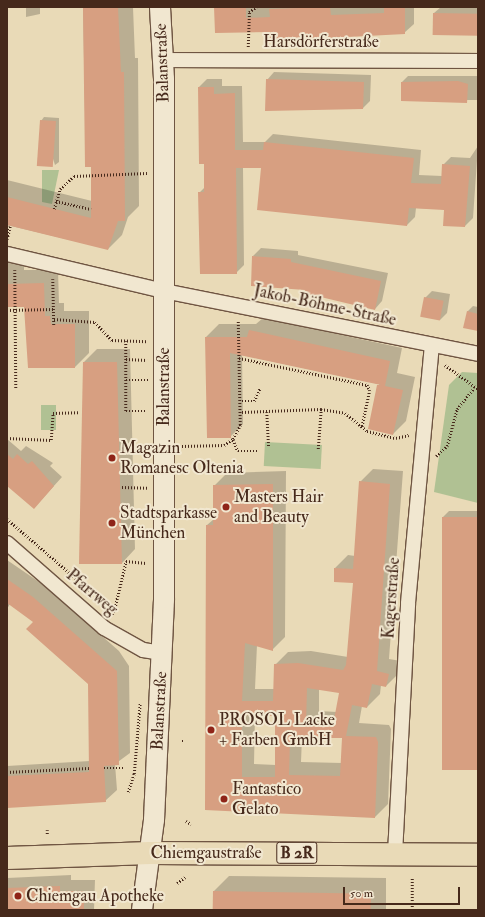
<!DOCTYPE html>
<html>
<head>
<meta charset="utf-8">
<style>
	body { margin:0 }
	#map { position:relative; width:485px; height:917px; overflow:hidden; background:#e9dab7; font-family:"IM FELL Double Pica",serif }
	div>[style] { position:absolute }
	.green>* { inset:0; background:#b0c193; transform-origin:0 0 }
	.shadow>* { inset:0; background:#0003 }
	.building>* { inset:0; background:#d79f81; transform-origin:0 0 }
	.path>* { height:2.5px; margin-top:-1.25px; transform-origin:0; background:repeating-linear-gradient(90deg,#46291b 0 1px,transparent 0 3px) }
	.roads { filter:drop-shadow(1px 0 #6f5542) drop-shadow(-1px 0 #6f5542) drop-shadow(0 1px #6f5542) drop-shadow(0 -1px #6f5542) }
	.street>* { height:14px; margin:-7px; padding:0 7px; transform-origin:7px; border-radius:7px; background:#f1e7d0 }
	.secondary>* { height:20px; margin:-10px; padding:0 10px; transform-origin:10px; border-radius:10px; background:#f1e7d0 }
	.primary>* { height:22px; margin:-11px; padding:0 11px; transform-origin:11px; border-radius:11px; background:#e9dab7 }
	.dots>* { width:11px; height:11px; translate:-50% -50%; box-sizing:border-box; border:2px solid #f1e7d0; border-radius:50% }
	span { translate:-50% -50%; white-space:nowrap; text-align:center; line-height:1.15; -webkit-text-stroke:4px #f1e7d0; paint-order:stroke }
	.shield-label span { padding:1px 3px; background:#f1e7d0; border:1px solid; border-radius:3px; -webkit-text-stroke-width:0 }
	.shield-label { font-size:16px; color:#46291b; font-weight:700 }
	.street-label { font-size:17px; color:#46291b }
	.poi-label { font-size:17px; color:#46291b }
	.left { translate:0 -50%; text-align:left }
	.frame { position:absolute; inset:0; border:8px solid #46291b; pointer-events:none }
	.scale { position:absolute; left:343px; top:887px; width:117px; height:18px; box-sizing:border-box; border:2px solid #46291b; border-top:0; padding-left:5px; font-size:12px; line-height:14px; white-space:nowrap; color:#46291b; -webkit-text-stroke:3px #f1e7d0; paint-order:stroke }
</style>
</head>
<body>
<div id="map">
	<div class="green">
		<i style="clip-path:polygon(42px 170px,59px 170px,52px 204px,42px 202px)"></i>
		<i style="clip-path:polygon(462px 372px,478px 373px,478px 503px,434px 492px,449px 385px)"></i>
		<i style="left:41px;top:405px;width:15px;height:25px"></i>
		<i style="left:265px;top:442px;width:57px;height:24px;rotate:3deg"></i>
	</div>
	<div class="shadow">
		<i style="clip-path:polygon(26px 7px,40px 7px,40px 14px,26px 17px)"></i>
		<i style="clip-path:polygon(83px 7px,133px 7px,135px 58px,138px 58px,139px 206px,128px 217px,122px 235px,108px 249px,7px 225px,7px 180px,92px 201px,92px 166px,86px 166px)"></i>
		<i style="clip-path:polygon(215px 7px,414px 7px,414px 24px,404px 33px,271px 31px)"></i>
		<i style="clip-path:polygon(441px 7px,478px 7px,478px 34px,434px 13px)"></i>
		<i style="clip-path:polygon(274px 72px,371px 75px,370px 101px,363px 108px,266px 110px,267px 80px)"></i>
		<i style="clip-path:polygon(408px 76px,478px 76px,478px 100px,402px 100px,402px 82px)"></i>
		<i style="clip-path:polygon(207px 79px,222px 79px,222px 86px,242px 86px,243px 142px,265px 142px,273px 134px,421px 150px,419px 175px,442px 176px,443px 165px,451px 157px,470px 158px,478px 146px,473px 218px,465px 226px,445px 209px,416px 208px,415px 217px,407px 225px,262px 167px,243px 167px,244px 265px,236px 273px,199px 193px,205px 187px,205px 163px,199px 87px)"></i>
		<i style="clip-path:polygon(44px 117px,59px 118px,59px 162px,55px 165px,41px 121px)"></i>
		<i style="clip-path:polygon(261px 248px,298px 251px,298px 255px,388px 273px,382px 301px,375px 309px,306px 289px,253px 256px)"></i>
		<i style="clip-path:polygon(7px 256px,24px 257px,24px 270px,58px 270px,59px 303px,64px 303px,64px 311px,89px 311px,89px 353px,75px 367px,25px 306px,7px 306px)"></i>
		<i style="clip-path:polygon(432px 291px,450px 294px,447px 313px,440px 320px,425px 298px)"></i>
		<i style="clip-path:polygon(473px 306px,478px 307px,478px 330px,467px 312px)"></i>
		<i style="clip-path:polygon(263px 318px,402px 348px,397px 373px,415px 377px,406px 421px,393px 434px,379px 384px,242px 355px,243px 424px,230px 437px,206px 337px,219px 324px,256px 324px)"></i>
		<i style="clip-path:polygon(97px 349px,130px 349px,135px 549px,122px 563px,84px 362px)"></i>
		<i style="clip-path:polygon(7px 439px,21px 451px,26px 446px,53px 463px,50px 466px,62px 477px,34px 508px,7px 484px)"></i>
		<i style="clip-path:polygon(evenodd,373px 469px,403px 471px,389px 659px,401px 661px,399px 673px,386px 686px,381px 685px,380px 694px,367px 707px,362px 706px,359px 723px,389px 725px,391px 729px,388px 804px,375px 817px,206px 809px,207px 525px,214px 519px,214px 486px,227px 473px,286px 471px,285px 637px,273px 649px,257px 645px,255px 689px,274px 689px,275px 665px,288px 652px,311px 651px,348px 657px,354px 582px,335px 568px,348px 555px,355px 556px,360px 482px,373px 469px,319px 689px,340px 692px,337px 712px,319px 711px,319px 689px,373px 469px,255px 715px,276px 715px,276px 765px,254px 764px,255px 715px,373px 469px,302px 737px,343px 737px,342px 763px,301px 762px,302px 737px)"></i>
		<i style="clip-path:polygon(449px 511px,478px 511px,478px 765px,473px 770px,443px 517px)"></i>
		<i style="clip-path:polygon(7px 560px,45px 586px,119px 651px,129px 666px,130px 753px,115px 764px,117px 790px,105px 801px,7px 807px,7px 766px,90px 761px,89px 683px,35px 621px,10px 604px,7px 609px)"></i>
		<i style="clip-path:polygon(71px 875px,71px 880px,95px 880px,94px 910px,7px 910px,7px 878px)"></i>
		<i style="clip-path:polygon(229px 876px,386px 878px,386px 910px,214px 910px,214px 891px)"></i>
	</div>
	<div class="building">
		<i style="clip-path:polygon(83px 7px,118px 7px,121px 72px,124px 72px,125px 221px,118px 221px,108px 250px,7px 225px,7px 197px,91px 218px,91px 167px,85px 167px)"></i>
		<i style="clip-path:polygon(214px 7px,246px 7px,246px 18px,270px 17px,269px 9px,330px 7px,331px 15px,384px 13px,384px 7px,405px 7px,405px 34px,270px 41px,270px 32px,215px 33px)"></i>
		<i style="left:433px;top:13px;width:45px;height:22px;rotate:1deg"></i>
		<i style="clip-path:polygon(266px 79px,364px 82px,363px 109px,265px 111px)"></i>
		<i style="clip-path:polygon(458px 81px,468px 84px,467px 103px,401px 101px,401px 82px)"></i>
		<i style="clip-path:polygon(198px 87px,214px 87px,214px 94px,235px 93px,235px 150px,263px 150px,264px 142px,414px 158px,411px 183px,441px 184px,442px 164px,470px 166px,465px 227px,443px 226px,444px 210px,409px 208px,407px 226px,257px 210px,261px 168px,236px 168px,237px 274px,200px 274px,198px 192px,204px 192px,204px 164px,199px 164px)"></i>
		<i style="left:40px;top:120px;width:16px;height:46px;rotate:4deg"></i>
		<i style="clip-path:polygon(252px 256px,291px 259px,291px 262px,381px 281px,375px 310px,304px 293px,305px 290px,251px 286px)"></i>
		<i style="clip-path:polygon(44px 283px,45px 316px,50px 316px,51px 324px,75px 324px,75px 368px,28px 368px,24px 307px,7px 307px,7px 284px)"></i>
		<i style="left:424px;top:297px;width:20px;height:20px;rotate:11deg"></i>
		<i style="clip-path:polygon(467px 311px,478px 314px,478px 331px,463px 328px)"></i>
		<i style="clip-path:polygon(249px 330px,390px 361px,385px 386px,403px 390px,393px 435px,368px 429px,377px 385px,381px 385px,230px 353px,231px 438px,207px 438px,205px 337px,247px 337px)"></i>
		<i style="clip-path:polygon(83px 362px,117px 362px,122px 564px,79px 564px)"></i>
		<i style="clip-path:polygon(7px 454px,13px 459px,17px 454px,28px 464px,32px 461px,54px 486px,34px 509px,7px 486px)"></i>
		<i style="clip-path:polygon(evenodd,359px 481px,390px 484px,377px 671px,389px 674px,386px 687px,372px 684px,367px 708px,352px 705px,346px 736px,376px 737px,378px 742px,375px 818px,205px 810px,206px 525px,213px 525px,213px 485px,273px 484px,273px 651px,245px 643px,242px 701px,273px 701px,274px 664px,298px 663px,343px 670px,346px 665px,353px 583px,334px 582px,334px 568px,353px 569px,359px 481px,307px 688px,339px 693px,333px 725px,306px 724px,307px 688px,359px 481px,242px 715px,275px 716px,275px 777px,242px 777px,242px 715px,359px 481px,290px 738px,342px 738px,340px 776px,289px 775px,290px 738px)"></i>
		<i style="left:442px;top:517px;width:36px;height:253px"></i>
		<i style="clip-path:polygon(7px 579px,33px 597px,117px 671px,119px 765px,104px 766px,106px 802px,7px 808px,7px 776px,89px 772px,88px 684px,26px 629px,33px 622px,7px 603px)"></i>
		<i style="clip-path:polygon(60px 886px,60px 891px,84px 891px,84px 910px,7px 910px,7px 888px)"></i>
		<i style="left:213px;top:891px;width:158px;height:19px;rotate:1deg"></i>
	</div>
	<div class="path">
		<i style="left:248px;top:47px;width:35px;rotate:-88deg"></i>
		<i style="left:249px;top:12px;width:9px;rotate:-36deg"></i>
		<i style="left:56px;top:201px;width:36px;rotate:13deg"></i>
		<i style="left:54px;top:209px;width:21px;rotate:-73deg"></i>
		<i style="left:60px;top:189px;width:19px;rotate:-43deg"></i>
		<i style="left:74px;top:176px;width:73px;rotate:-2.4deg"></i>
		<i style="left:7px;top:239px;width:13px;rotate:-77deg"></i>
		<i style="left:15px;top:270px;width:118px;rotate:89.5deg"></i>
		<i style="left:53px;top:279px;width:47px;rotate:88.8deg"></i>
		<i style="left:7px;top:310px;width:47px;rotate:-1.2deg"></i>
		<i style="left:54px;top:319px;width:41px;rotate:4.2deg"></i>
		<i style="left:95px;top:322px;width:25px;rotate:47deg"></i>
		<i style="left:112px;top:340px;width:35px;rotate:2deg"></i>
		<i style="left:126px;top:341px;width:70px;rotate:90deg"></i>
		<i style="left:126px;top:411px;width:21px"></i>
		<i style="left:239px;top:358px;width:131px;rotate:11.9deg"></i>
		<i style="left:367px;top:385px;width:6px;rotate:59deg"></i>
		<i style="left:370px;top:390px;width:38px;rotate:102deg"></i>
		<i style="left:126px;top:359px;width:21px;rotate:3deg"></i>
		<i style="left:445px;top:365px;width:41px;rotate:36deg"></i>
		<i style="left:126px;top:380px;width:22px"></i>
		<i style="left:242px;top:401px;width:12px"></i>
		<i style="left:254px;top:401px;width:14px;rotate:-65deg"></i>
		<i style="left:242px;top:412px;width:79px;rotate:-2.2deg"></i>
		<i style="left:321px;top:409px;width:24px;rotate:9deg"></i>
		<i style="left:345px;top:413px;width:28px;rotate:39deg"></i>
		<i style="left:367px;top:431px;width:30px;rotate:14deg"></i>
		<i style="left:396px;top:438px;width:13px;rotate:-13deg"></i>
		<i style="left:267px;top:412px;width:34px;rotate:87deg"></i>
		<i style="left:7px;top:438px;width:44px;rotate:2.6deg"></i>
		<i style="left:51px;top:440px;width:27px;rotate:-86deg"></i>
		<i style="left:53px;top:413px;width:25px;rotate:-2deg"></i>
		<i style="left:233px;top:440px;width:12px;rotate:66deg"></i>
		<i style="left:238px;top:451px;width:21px"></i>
		<i style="left:182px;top:446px;width:42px;rotate:-1.4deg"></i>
		<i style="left:224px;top:445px;width:11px;rotate:-34deg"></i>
		<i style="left:233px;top:439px;width:16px;rotate:-63deg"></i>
		<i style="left:240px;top:425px;width:105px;rotate:-91.1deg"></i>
		<i style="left:318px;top:449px;width:40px;rotate:-85.7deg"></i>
		<i style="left:436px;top:456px;width:15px;rotate:-42deg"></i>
		<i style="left:447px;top:446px;width:38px;rotate:-75deg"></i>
		<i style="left:457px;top:409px;width:27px;rotate:-51deg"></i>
		<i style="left:122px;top:466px;width:25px"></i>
		<i style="left:122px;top:487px;width:25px;rotate:2deg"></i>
		<i style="left:7px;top:519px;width:141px;rotate:40.7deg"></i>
		<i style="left:114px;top:611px;width:4px;rotate:117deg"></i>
		<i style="left:114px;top:611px;width:51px;rotate:-76.5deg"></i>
		<i style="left:126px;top:561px;width:20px;rotate:6deg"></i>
		<i style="left:182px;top:741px;width:1px"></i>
		<i style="left:104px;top:768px;width:21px"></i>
		<i style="left:7px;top:772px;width:82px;rotate:-2.8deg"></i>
		<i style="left:128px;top:792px;width:19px;rotate:-72deg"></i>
		<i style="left:134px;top:774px;width:71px;rotate:-85.2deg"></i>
		<i style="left:186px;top:821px;width:6px;rotate:31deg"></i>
		<i style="left:47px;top:834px;width:4px;rotate:-90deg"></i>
		<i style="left:177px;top:883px;width:10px;rotate:-37deg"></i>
		<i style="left:412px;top:910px;width:33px;rotate:-90deg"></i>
	</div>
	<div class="roads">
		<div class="street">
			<i style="left:163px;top:60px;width:315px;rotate:0.2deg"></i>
			<i style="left:7px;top:254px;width:161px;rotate:13.3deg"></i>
			<i style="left:164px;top:291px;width:320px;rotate:11.3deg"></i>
			<i style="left:7px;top:543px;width:129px;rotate:41.2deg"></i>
			<i style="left:104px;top:628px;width:45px;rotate:29.4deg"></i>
			<i style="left:143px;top:650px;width:19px;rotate:9deg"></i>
			<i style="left:395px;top:854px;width:251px;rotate:-87deg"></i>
			<i style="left:408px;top:603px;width:259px;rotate:-84.7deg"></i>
		</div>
		<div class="secondary">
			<i style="left:142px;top:910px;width:91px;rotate:-82.4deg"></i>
			<i style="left:154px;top:820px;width:222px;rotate:-87.4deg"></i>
			<i style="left:164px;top:598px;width:519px;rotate:-90deg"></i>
			<i style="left:164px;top:79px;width:72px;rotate:-93.2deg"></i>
		</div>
		<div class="primary">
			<i style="left:7px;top:858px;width:143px;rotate:-2deg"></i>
			<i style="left:150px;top:853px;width:328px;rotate:0.3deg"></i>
		</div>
	</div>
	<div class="dots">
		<i style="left:112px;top:458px;background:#8f2418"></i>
		<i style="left:226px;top:507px;background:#8f2418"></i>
		<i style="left:112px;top:523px;background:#8f2418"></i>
		<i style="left:211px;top:730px;background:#8f2418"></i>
		<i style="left:224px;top:799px;background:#8f2418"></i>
		<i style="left:18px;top:896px;background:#8f2418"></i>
	</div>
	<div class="shield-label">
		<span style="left:297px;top:853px">B 2R</span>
	</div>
	<div class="street-label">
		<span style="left:321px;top:42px">Harsdörferstraße</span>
		<span style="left:162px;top:63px;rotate:-92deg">Balanstraße</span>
		<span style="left:325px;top:305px;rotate:12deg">Jakob-Böhme-Straße</span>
		<span style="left:164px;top:387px;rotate:-90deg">Balanstraße</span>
		<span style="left:92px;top:592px;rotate:40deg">Pfarrweg</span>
		<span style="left:391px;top:598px;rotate:-86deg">Kagerstraße</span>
		<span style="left:159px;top:711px;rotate:-87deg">Balanstraße</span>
		<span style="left:206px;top:853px">Chiemgaustraße</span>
	</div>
	<div class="poi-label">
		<span class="left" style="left:120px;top:458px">Magazin<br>Romanesc Oltenia</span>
		<span class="left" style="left:234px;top:507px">Masters Hair<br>and Beauty</span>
		<span class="left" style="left:120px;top:523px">Stadtsparkasse<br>München</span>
		<span class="left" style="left:219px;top:730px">PROSOL Lacke<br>+ Farben GmbH</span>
		<span class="left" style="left:232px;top:799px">Fantastico<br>Gelato</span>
		<span class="left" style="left:26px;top:896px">Chiemgau Apotheke</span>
	</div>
	<div class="frame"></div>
	<div class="scale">50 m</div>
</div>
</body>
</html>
